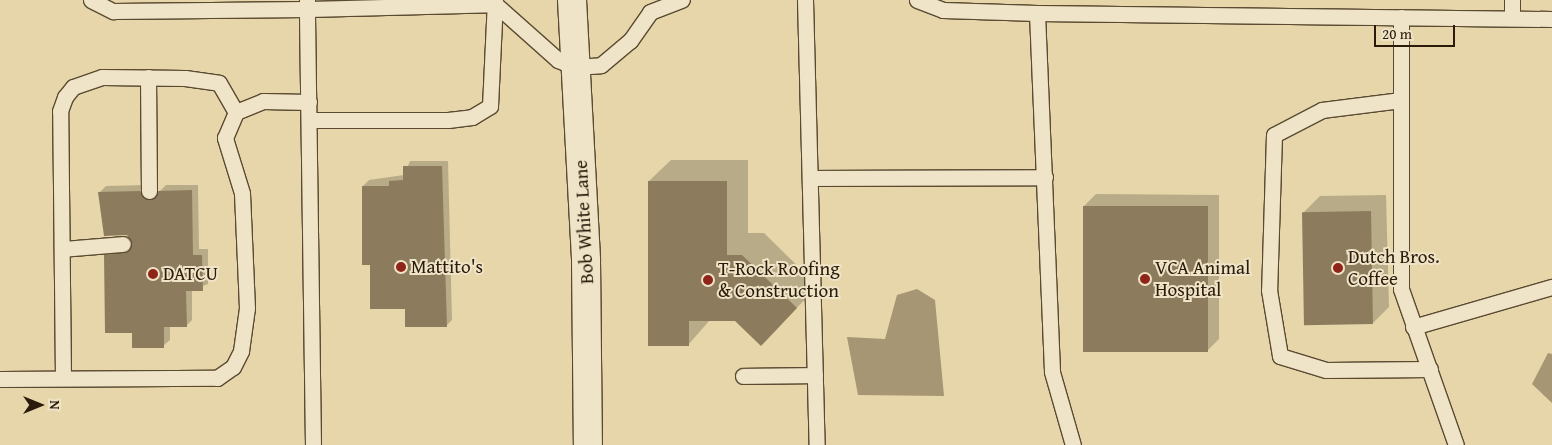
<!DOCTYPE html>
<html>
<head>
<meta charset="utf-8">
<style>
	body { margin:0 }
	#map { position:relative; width:1552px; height:445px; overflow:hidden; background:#e6d6a9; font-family:"Gentium Book Plus",serif }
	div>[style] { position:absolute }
	.water>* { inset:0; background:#a69673 }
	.shadow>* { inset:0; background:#0003 }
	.building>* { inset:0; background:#8c7c5d; transform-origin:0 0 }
	.roads { filter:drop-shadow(1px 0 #5a4a32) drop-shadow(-1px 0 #5a4a32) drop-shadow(0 1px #5a4a32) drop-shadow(0 -1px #5a4a32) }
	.lane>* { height:15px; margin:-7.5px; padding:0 7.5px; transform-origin:7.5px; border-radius:7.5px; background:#efe4c7 }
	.street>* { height:28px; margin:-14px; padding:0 14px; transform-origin:14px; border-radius:14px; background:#efe4c7 }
	.dots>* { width:14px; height:14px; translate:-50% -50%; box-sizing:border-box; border:2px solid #efe4c7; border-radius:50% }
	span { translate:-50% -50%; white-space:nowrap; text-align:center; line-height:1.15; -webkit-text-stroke:4px #efe4c7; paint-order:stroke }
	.street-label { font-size:19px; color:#2b1b0b }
	.poi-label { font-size:19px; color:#2b1b0b }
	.left { translate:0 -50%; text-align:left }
	.north { position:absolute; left:15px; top:380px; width:50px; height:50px; -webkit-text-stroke:4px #efe4c7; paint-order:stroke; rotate:90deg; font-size:14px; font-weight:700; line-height:20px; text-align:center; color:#2b1b0b }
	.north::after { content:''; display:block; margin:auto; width:18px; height:22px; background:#2b1b0b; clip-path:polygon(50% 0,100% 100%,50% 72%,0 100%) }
	.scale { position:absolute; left:1374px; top:25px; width:81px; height:22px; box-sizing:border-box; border:2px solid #2b1b0b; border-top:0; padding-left:6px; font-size:15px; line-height:18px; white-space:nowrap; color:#2b1b0b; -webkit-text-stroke:4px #efe4c7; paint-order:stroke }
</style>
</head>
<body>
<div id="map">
	<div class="water">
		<i style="clip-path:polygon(917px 289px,935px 300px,944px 396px,858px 395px,847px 337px,885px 339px,897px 295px)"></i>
		<i style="clip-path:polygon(1548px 353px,1552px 354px,1552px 403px,1532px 384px)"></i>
	</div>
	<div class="shadow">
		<i style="clip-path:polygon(671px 160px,748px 160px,748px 233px,764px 233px,818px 286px,783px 322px,710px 320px,688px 345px,649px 181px)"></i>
		<i style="clip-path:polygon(410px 161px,448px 161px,452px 320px,446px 326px,406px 308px,371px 264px,363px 186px,369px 180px,404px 175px)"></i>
		<i style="clip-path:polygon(146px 185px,156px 195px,166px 185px,198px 185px,199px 249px,208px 249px,208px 284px,192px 290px,192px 320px,186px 326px,170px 326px,170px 340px,163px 346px,134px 331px,105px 255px,134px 244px,100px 192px,106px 186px)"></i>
		<i style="clip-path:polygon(1096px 194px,1219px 195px,1219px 339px,1207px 351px,1084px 206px)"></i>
		<i style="clip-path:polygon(1386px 195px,1389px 307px,1373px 323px,1303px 213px,1320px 196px)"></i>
	</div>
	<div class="building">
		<i style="clip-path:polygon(403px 166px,442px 166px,447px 327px,405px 327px,405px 309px,370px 309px,370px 265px,362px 265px,362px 186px,389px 186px,389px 181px,403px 180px)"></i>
		<i style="clip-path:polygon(648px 181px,727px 181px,727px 255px,742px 255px,797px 308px,761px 346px,735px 321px,689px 321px,689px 346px,648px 346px)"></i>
		<i style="clip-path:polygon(192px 190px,193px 255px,202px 255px,203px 291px,186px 291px,187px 327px,164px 327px,164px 348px,132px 348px,132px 333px,105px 333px,104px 255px,128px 252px,132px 244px,127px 235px,104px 236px,98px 192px,140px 191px,150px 200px,158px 191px)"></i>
		<i style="left:1083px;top:206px;width:125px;height:146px"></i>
		<i style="left:1371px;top:211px;width:113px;height:69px;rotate:89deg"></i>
	</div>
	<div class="roads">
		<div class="lane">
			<i style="left:91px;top:0;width:25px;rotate:27deg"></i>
			<i style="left:113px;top:11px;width:194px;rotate:-0.6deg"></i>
			<i style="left:307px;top:9px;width:9px;rotate:-90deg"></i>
			<i style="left:805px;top:0;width:445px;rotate:88.5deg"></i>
			<i style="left:917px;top:0;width:28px;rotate:21deg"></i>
			<i style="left:943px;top:10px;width:94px;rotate:1.8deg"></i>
			<i style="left:1037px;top:13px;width:359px;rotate:87.6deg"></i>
			<i style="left:1052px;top:372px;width:76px;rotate:74deg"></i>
			<i style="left:1512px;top:0;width:18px;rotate:90deg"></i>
			<i style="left:1037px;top:13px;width:515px;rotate:0.67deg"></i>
			<i style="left:1401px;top:17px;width:272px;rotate:90deg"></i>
			<i style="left:1401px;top:289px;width:165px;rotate:70.6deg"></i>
			<i style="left:148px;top:77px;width:114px;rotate:89.5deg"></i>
			<i style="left:1401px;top:100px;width:80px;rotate:172.8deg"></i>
			<i style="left:1322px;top:110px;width:54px;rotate:152.5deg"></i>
			<i style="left:1274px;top:135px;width:155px;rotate:91.8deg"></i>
			<i style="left:1269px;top:290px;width:67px;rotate:80.5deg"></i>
			<i style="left:1280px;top:356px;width:48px;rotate:16.9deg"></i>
			<i style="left:1326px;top:370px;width:104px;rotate:-0.6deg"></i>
			<i style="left:309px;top:120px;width:139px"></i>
			<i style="left:448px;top:120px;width:24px;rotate:-7deg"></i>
			<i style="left:472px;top:117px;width:21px;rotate:-31deg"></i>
			<i style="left:490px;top:106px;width:106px;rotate:-87.3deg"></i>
			<i style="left:810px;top:178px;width:235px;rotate:-0.2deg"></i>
			<i style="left:62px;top:249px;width:61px;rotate:-4.7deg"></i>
			<i style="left:1413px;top:327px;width:145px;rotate:-16.1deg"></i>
			<i style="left:743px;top:376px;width:72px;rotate:-0.8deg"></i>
			<i style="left:63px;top:378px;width:267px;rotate:-90.6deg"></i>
			<i style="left:60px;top:111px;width:15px;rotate:-70deg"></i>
			<i style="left:65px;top:97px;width:13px;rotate:-51deg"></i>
			<i style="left:73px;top:87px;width:31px;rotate:-19deg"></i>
			<i style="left:102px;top:77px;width:83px;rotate:0.7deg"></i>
			<i style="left:185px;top:78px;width:34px;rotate:8deg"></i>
			<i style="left:219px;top:83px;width:34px;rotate:60deg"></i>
			<i style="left:0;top:379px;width:217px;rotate:-0.3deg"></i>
			<i style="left:217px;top:378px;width:19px;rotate:-35deg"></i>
			<i style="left:233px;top:367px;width:18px;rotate:-63deg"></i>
			<i style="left:241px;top:351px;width:43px;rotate:-82.1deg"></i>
			<i style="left:247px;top:308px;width:115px;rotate:-92.5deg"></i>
			<i style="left:242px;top:193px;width:58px;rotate:-107.2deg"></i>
			<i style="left:225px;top:138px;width:28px;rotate:-67deg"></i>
			<i style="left:236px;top:112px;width:29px;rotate:-22deg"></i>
			<i style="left:263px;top:101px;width:46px;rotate:1.2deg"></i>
			<i style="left:313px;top:445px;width:436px;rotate:-90.8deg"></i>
			<i style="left:307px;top:9px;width:188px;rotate:-1.5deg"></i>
			<i style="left:495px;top:4px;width:84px;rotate:41.6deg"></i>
			<i style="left:558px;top:60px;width:18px;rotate:22deg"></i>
			<i style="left:575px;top:67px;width:26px;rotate:-4deg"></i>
			<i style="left:601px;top:65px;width:38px;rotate:-40deg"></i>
			<i style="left:630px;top:41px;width:35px;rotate:-55deg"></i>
			<i style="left:650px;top:12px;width:34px;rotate:-21deg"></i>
		</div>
		<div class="street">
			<i style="left:572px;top:0;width:261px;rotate:86.9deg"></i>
			<i style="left:586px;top:261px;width:184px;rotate:89.4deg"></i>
		</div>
	</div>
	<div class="dots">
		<i style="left:401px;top:267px;background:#8f2418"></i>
		<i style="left:1338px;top:268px;background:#8f2418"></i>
		<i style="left:153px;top:274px;background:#8f2418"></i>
		<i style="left:1145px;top:279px;background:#8f2418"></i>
		<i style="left:708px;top:280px;background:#8f2418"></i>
	</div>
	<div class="street-label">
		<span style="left:584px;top:222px;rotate:-93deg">Bob White Lane</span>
	</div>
	<div class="poi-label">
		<span class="left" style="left:1348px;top:268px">Dutch Bros.<br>Coffee</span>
		<span class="left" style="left:411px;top:267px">Mattito's</span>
		<span class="left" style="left:1155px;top:279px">VCA Animal<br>Hospital</span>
		<span class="left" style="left:718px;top:280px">T-Rock Roofing<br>&amp; Construction</span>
		<span class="left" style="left:163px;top:274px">DATCU</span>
	</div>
	<div class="north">N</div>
	<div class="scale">20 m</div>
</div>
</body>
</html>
